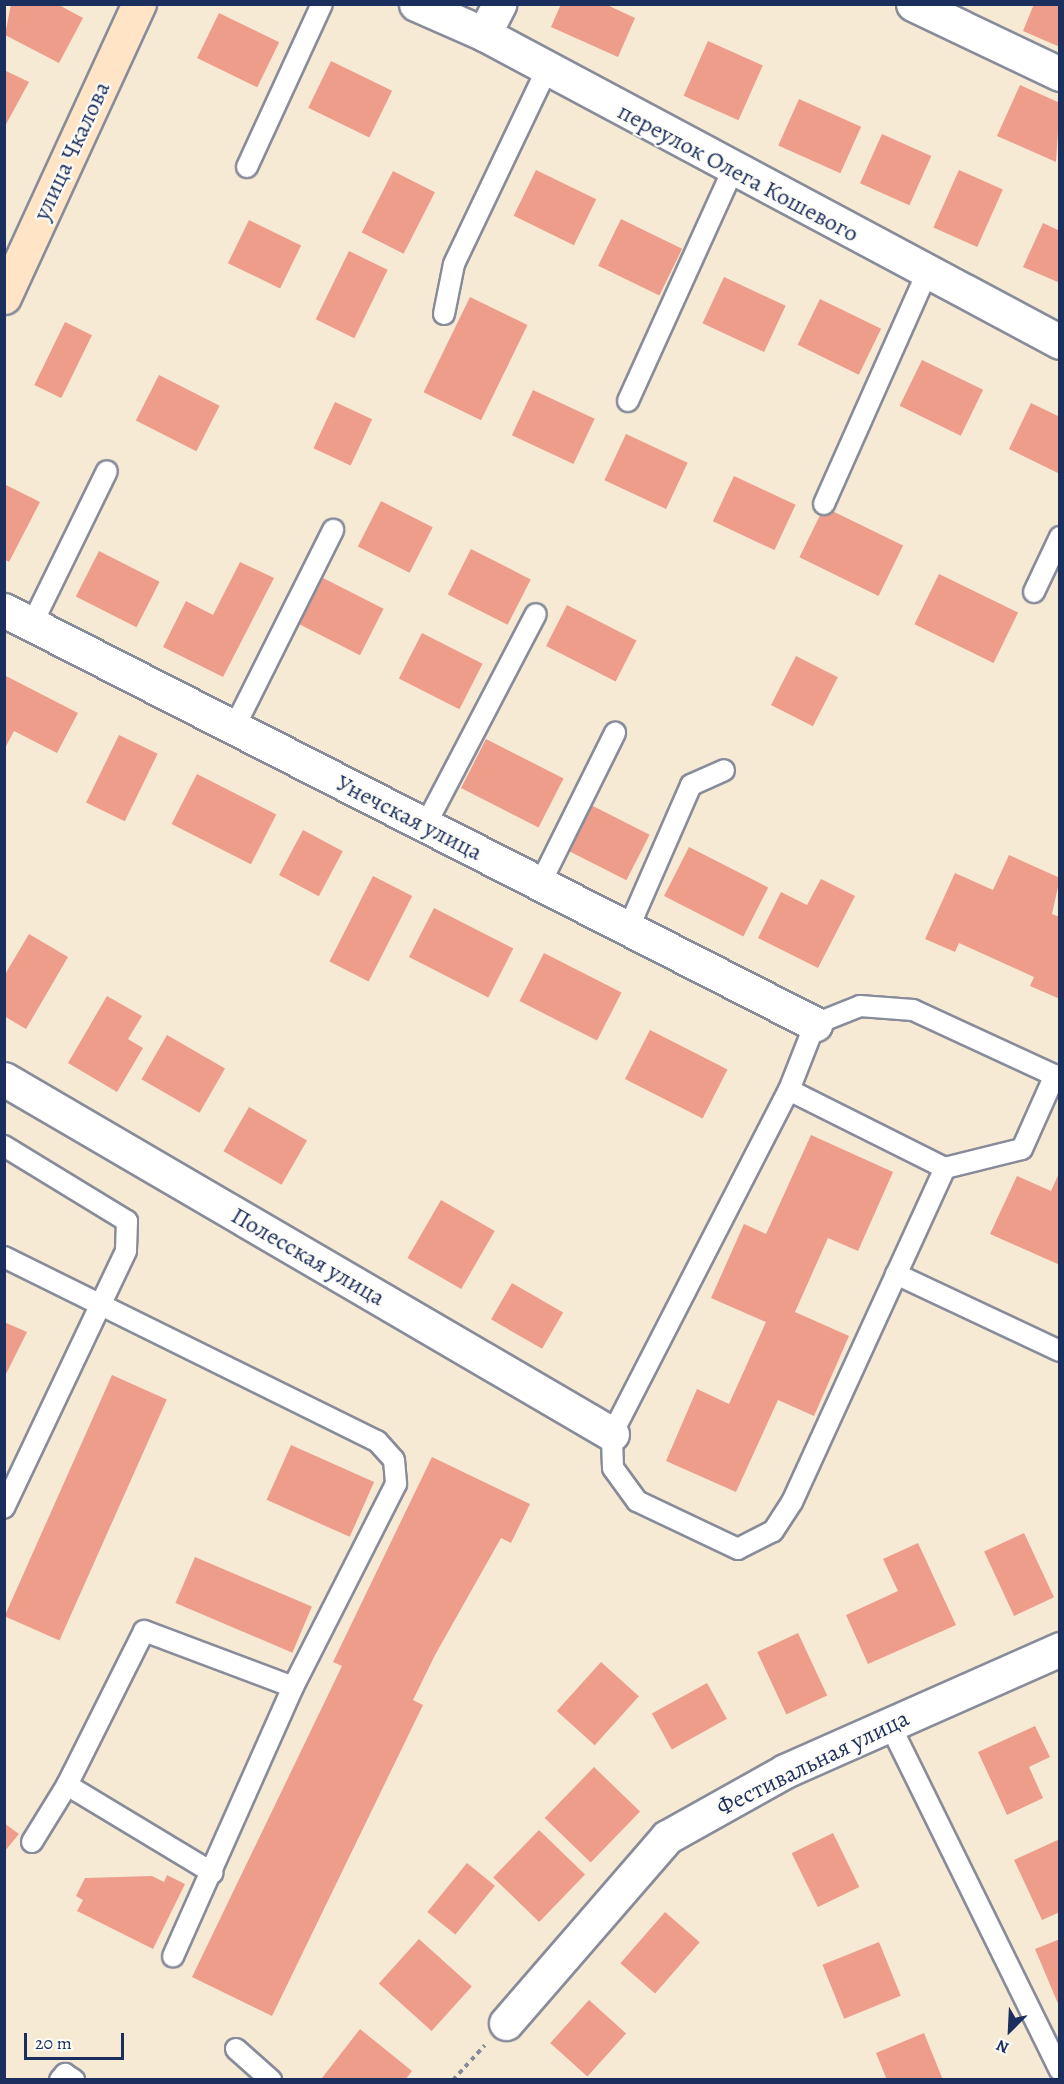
<!DOCTYPE html>
<html>
<head>
<meta charset="utf-8">
<style>
	body { margin:0 }
	#map { position:relative; width:1064px; height:2084px; overflow:hidden; background:#f6ead5; font-family:Alegreya,serif }
	div>[style] { position:absolute }
	.building>* { inset:0; background:#ee9d8b; transform-origin:0 0 }
	.path>* { height:4px; margin-top:-2px; transform-origin:0; background:repeating-linear-gradient(90deg,#888c9a 0 4.5px,transparent 0 9px) }
	.roads { filter:drop-shadow(2px 0 #888c9a) drop-shadow(-2px 0 #888c9a) drop-shadow(0 2px #888c9a) drop-shadow(0 -2px #888c9a) }
	.lane>* { height:20px; margin:-10px; padding:0 10px; transform-origin:10px; border-radius:10px; background:#fff }
	.street>* { height:33px; margin:-16.5px; padding:0 16.5px; transform-origin:16.5px; border-radius:16.5px; background:#fff }
	.secondary>* { height:33px; margin:-16.5px; padding:0 16.5px; transform-origin:16.5px; border-radius:16.5px; background:#ffe4c6 }
	span { translate:-50% -50%; white-space:nowrap; text-align:center; line-height:1.15; -webkit-text-stroke:4.5px #fdfcf7; paint-order:stroke }
	.street-label { font-size:24px; color:#1b2f5e }
	.frame { position:absolute; inset:0; border:6px solid #1b2f5e; pointer-events:none }
	.north { position:absolute; left:980px; top:2000px; width:60px; height:60px; -webkit-text-stroke:4px #fdfcf7; paint-order:stroke; rotate:204deg; font-size:16px; font-weight:700; line-height:24px; text-align:center; color:#1b2f5e }
	.north::after { content:''; display:block; margin:auto; width:21px; height:27px; background:#1b2f5e; clip-path:polygon(50% 0,100% 100%,50% 72%,0 100%) }
	.scale { position:absolute; left:24px; top:2033px; width:100px; height:27px; box-sizing:border-box; border:3px solid #1b2f5e; border-top:0; padding-left:8px; font-size:18px; line-height:21px; white-space:nowrap; color:#1b2f5e; -webkit-text-stroke:4px #fdfcf7; paint-order:stroke }
</style>
</head>
<body>
<div id="map">
	<div class="building">
		<i style="clip-path:polygon(11px 4px,57px 4px,83px 18px,59px 63px,5px 35px)"></i>
		<i style="clip-path:polygon(561px 4px,605px 4px,635px 18px,618px 57px,551px 27px)"></i>
		<i style="clip-path:polygon(1034px 4px,1060px 4px,1060px 47px,1023px 31px)"></i>
		<i style="left:219px;top:13px;width:67px;height:50px;rotate:26deg"></i>
		<i style="left:708px;top:41px;width:60px;height:60px;rotate:24deg"></i>
		<i style="left:331px;top:61px;width:68px;height:52px;rotate:26deg"></i>
		<i style="clip-path:polygon(4px 70px,29px 82px,4px 128px)"></i>
		<i style="clip-path:polygon(1020px 85px,1060px 103px,1056px 162px,997px 136px)"></i>
		<i style="left:799px;top:99px;width:68px;height:51px;rotate:24deg"></i>
		<i style="left:882px;top:134px;width:54px;height:54px;rotate:24deg"></i>
		<i style="left:536px;top:170px;width:67px;height:51px;rotate:26deg"></i>
		<i style="left:959px;top:170px;width:48px;height:63px;rotate:24deg"></i>
		<i style="left:393px;top:171px;width:47px;height:69px;rotate:27deg"></i>
		<i style="left:621px;top:219px;width:68px;height:52px;rotate:26deg"></i>
		<i style="left:249px;top:220px;width:58px;height:48px;rotate:26deg"></i>
		<i style="clip-path:polygon(1043px 223px,1060px 231px,1060px 283px,1023px 267px)"></i>
		<i style="left:349px;top:251px;width:43px;height:76px;rotate:26deg"></i>
		<i style="left:724px;top:277px;width:68px;height:51px;rotate:25deg"></i>
		<i style="left:470px;top:297px;width:64px;height:106px;rotate:26deg"></i>
		<i style="left:820px;top:299px;width:68px;height:51px;rotate:26deg"></i>
		<i style="left:65px;top:322px;width:30px;height:70px;rotate:26deg"></i>
		<i style="left:922px;top:360px;width:68px;height:51px;rotate:26deg"></i>
		<i style="left:159px;top:375px;width:68px;height:51px;rotate:27deg"></i>
		<i style="left:533px;top:390px;width:68px;height:50px;rotate:25deg"></i>
		<i style="left:335px;top:402px;width:41px;height:51px;rotate:25deg"></i>
		<i style="clip-path:polygon(1031px 403px,1060px 417px,1060px 474px,1009px 449px)"></i>
		<i style="left:626px;top:434px;width:68px;height:51px;rotate:25deg"></i>
		<i style="left:734px;top:476px;width:68px;height:50px;rotate:25deg"></i>
		<i style="clip-path:polygon(4px 484px,40px 502px,9px 562px,4px 559px)"></i>
		<i style="left:381px;top:501px;width:58px;height:51px;rotate:27deg"></i>
		<i style="left:824px;top:507px;width:88px;height:56px;rotate:26deg"></i>
		<i style="left:471px;top:549px;width:67px;height:51px;rotate:27deg"></i>
		<i style="left:99px;top:551px;width:68px;height:51px;rotate:27deg"></i>
		<i style="clip-path:polygon(240px 562px,274px 578px,223px 677px,163px 647px,186px 601px,213px 615px)"></i>
		<i style="left:939px;top:574px;width:88px;height:56px;rotate:26deg"></i>
		<i style="left:323px;top:578px;width:68px;height:52px;rotate:27deg"></i>
		<i style="left:567px;top:605px;width:78px;height:46px;rotate:27deg"></i>
		<i style="left:422px;top:633px;width:68px;height:51px;rotate:27deg"></i>
		<i style="left:796px;top:656px;width:47px;height:55px;rotate:27deg"></i>
		<i style="clip-path:polygon(4px 675px,78px 713px,57px 753px,14px 731px,4px 750px)"></i>
		<i style="left:119px;top:735px;width:43px;height:75px;rotate:26deg"></i>
		<i style="left:486px;top:739px;width:87px;height:55px;rotate:27deg"></i>
		<i style="left:197px;top:774px;width:89px;height:56px;rotate:27deg"></i>
		<i style="left:589px;top:804px;width:68px;height:51px;rotate:27deg"></i>
		<i style="left:303px;top:830px;width:45px;height:51px;rotate:28deg"></i>
		<i style="left:689px;top:847px;width:89px;height:55px;rotate:27deg"></i>
		<i style="clip-path:polygon(1009px 855px,1060px 878px,1052px 914px,1060px 917px,1060px 999px,1030px 986px,1034px 977px,959px 943px,955px 952px,925px 939px,955px 873px,993px 890px)"></i>
		<i style="left:373px;top:876px;width:44px;height:96px;rotate:27deg"></i>
		<i style="clip-path:polygon(821px 879px,855px 896px,818px 968px,758px 938px,781px 892px,807px 905px)"></i>
		<i style="left:434px;top:908px;width:89px;height:55px;rotate:27deg"></i>
		<i style="clip-path:polygon(29px 934px,68px 957px,26px 1029px,4px 1016px,4px 976px)"></i>
		<i style="left:544px;top:953px;width:87px;height:54px;rotate:27deg"></i>
		<i style="clip-path:polygon(107px 996px,142px 1016px,128px 1039px,143px 1048px,117px 1092px,68px 1063px)"></i>
		<i style="left:650px;top:1030px;width:87px;height:55px;rotate:27deg"></i>
		<i style="left:167px;top:1035px;width:67px;height:51px;rotate:30deg"></i>
		<i style="left:249px;top:1107px;width:67px;height:51px;rotate:30deg"></i>
		<i style="clip-path:polygon(811px 1135px,893px 1172px,858px 1251px,828px 1238px,795px 1312px,849px 1336px,814px 1416px,778px 1400px,736px 1492px,666px 1461px,697px 1389px,729px 1404px,766px 1322px,711px 1298px,744px 1224px,766px 1234px)"></i>
		<i style="clip-path:polygon(1060px 1171px,1060px 1265px,990px 1234px,1017px 1176px,1051px 1191px)"></i>
		<i style="left:441px;top:1200px;width:62px;height:67px;rotate:30deg"></i>
		<i style="left:512px;top:1283px;width:59px;height:42px;rotate:30deg"></i>
		<i style="clip-path:polygon(4px 1322px,27px 1332px,4px 1378px)"></i>
		<i style="left:112px;top:1375px;width:60px;height:264px;rotate:24deg"></i>
		<i style="left:291px;top:1445px;width:91px;height:60px;rotate:24deg"></i>
		<i style="clip-path:polygon(432px 1457px,530px 1504px,511px 1543px,501px 1538px,435px 1655px,413px 1700px,423px 1705px,272px 2016px,192px 1977px,342px 1666px,333px 1662px)"></i>
		<i style="left:1024px;top:1533px;width:71px;height:44px;rotate:65deg"></i>
		<i style="clip-path:polygon(918px 1543px,956px 1625px,868px 1664px,846px 1615px,898px 1591px,883px 1559px)"></i>
		<i style="left:195px;top:1557px;width:127px;height:50px;rotate:23deg"></i>
		<i style="left:798px;top:1633px;width:69px;height:45px;rotate:65deg"></i>
		<i style="left:601px;top:1662px;width:51px;height:66px;rotate:42deg"></i>
		<i style="left:707px;top:1683px;width:41px;height:63px;rotate:61deg"></i>
		<i style="clip-path:polygon(1035px 1726px,1050px 1757px,1029px 1767px,1043px 1798px,1007px 1815px,978px 1752px)"></i>
		<i style="left:594px;top:1767px;width:64px;height:71px;rotate:44deg"></i>
		<i style="clip-path:polygon(4px 1823px,19px 1834px,4px 1852px)"></i>
		<i style="left:539px;top:1830px;width:64px;height:66px;rotate:44deg"></i>
		<i style="left:833px;top:1833px;width:60px;height:46px;rotate:64deg"></i>
		<i style="clip-path:polygon(1060px 1839px,1060px 1912px,1042px 1920px,1014px 1860px)"></i>
		<i style="left:467px;top:1863px;width:36px;height:63px;rotate:39deg"></i>
		<i style="clip-path:polygon(167px 1875px,185px 1884px,153px 1949px,77px 1911px,83px 1900px,76px 1896px,85px 1878px,152px 1876px,164px 1882px)"></i>
		<i style="left:665px;top:1912px;width:46px;height:68px;rotate:41deg"></i>
		<i style="left:419px;top:1939px;width:71px;height:60px;rotate:42deg"></i>
		<i style="clip-path:polygon(1060px 1939px,1060px 2006px,1059px 2006px,1035px 1949px)"></i>
		<i style="left:879px;top:1942px;width:58px;height:61px;rotate:68deg"></i>
		<i style="left:589px;top:2000px;width:50px;height:58px;rotate:42deg"></i>
		<i style="clip-path:polygon(360px 2029px,412px 2071px,405px 2080px,322px 2078px)"></i>
		<i style="clip-path:polygon(924px 2033px,943px 2080px,887px 2080px,876px 2053px)"></i>
	</div>
	<div class="path">
		<i style="left:453px;top:2080px;width:47px;rotate:-47.6deg"></i>
	</div>
	<div class="roads">
		<div class="lane">
			<i style="left:247px;top:167px;width:179px;rotate:-65.3deg"></i>
			<i style="left:444px;top:314px;width:51px;rotate:-78.7deg"></i>
			<i style="left:454px;top:264px;width:214px;rotate:-64.5deg"></i>
			<i style="left:628px;top:401px;width:254px;rotate:-65.6deg"></i>
			<i style="left:824px;top:504px;width:253px;rotate:-66deg"></i>
			<i style="left:1034px;top:592px;width:61px;rotate:-64.7deg"></i>
			<i style="left:32px;top:624px;width:170px;rotate:-63.9deg"></i>
			<i style="left:233px;top:730px;width:224px;rotate:-63.4deg"></i>
			<i style="left:425px;top:826px;width:239px;rotate:-62.4deg"></i>
			<i style="left:540px;top:884px;width:169px;rotate:-63.6deg"></i>
			<i style="left:629px;top:927px;width:155px;rotate:-66.4deg"></i>
			<i style="left:691px;top:785px;width:36px;rotate:-24deg"></i>
			<i style="left:789px;top:1090px;width:71px;rotate:-68.5deg"></i>
			<i style="left:815px;top:1024px;width:48px;rotate:-21.8deg"></i>
			<i style="left:860px;top:1006px;width:53px;rotate:4.3deg"></i>
			<i style="left:913px;top:1010px;width:162px;rotate:24.8deg"></i>
			<i style="left:4px;top:1146px;width:144px;rotate:31.4deg"></i>
			<i style="left:127px;top:1221px;width:30px;rotate:92deg"></i>
			<i style="left:126px;top:1251px;width:284px;rotate:115.4deg"></i>
			<i style="left:945px;top:1168px;width:367px;rotate:114.6deg"></i>
			<i style="left:792px;top:1502px;width:35px;rotate:123deg"></i>
			<i style="left:773px;top:1531px;width:39px;rotate:153deg"></i>
			<i style="left:738px;top:1549px;width:112px;rotate:-154.6deg"></i>
			<i style="left:637px;top:1501px;width:41px;rotate:-126deg"></i>
			<i style="left:613px;top:1468px;width:34px;rotate:-92deg"></i>
			<i style="left:612px;top:1434px;width:387px;rotate:-62.8deg"></i>
			<i style="left:789px;top:1090px;width:174px;rotate:26.6deg"></i>
			<i style="left:945px;top:1168px;width:79px;rotate:-13.9deg"></i>
			<i style="left:1022px;top:1149px;width:81px;rotate:-66deg"></i>
			<i style="left:4px;top:1257px;width:416px;rotate:26.3deg"></i>
			<i style="left:377px;top:1441px;width:25px;rotate:48deg"></i>
			<i style="left:394px;top:1460px;width:24px;rotate:85deg"></i>
			<i style="left:396px;top:1484px;width:228px;rotate:116.9deg"></i>
			<i style="left:293px;top:1687px;width:295px;rotate:114deg"></i>
			<i style="left:896px;top:1274px;width:181px;rotate:25.2deg"></i>
			<i style="left:890px;top:1725px;width:385px;rotate:63.8deg"></i>
			<i style="left:67px;top:1785px;width:170px;rotate:31.1deg"></i>
			<i style="left:32px;top:1842px;width:67px;rotate:-58.4deg"></i>
			<i style="left:67px;top:1785px;width:172px;rotate:-63.4deg"></i>
			<i style="left:144px;top:1631px;width:159px;rotate:20.6deg"></i>
			<i style="left:236px;top:2049px;width:47px;rotate:41.5deg"></i>
			<i style="left:60px;top:2080px;width:8px;rotate:-50deg"></i>
			<i style="left:65px;top:2074px;width:11px;rotate:34deg"></i>
		</div>
		<div class="street">
			<i style="left:416px;top:4px;width:74px;rotate:23.8deg"></i>
			<i style="left:484px;top:34px;width:653px;rotate:28.13deg"></i>
			<i style="left:913px;top:4px;width:163px;rotate:25.5deg"></i>
			<i style="left:484px;top:34px;width:34px;rotate:-63deg"></i>
			<i style="left:4px;top:610px;width:911px;rotate:27.04deg"></i>
			<i style="left:4px;top:1079px;width:704px;rotate:30.28deg"></i>
			<i style="left:506px;top:2023px;width:246px;rotate:-49.1deg"></i>
			<i style="left:667px;top:1837px;width:135px;rotate:-29.2deg"></i>
			<i style="left:785px;top:1771px;width:301px;rotate:-23.9deg"></i>
		</div>
		<div class="secondary">
			<i style="left:4px;top:297px;width:323px;rotate:-65.3deg"></i>
		</div>
	</div>
	<div class="street-label">
		<span style="left:72px;top:151px;rotate:-65deg">улица Чкалова</span>
		<span style="left:738px;top:173px;rotate:28deg">переулок Олега Кошевого</span>
		<span style="left:409px;top:818px;rotate:27deg">Унечская улица</span>
		<span style="left:308px;top:1257px;rotate:30deg">Полесская улица</span>
		<span style="left:813px;top:1763px;rotate:-26deg">Фестивальная улица</span>
	</div>
	<div class="frame"></div>
	<div class="north">N</div>
	<div class="scale">20 m</div>
</div>
</body>
</html>
